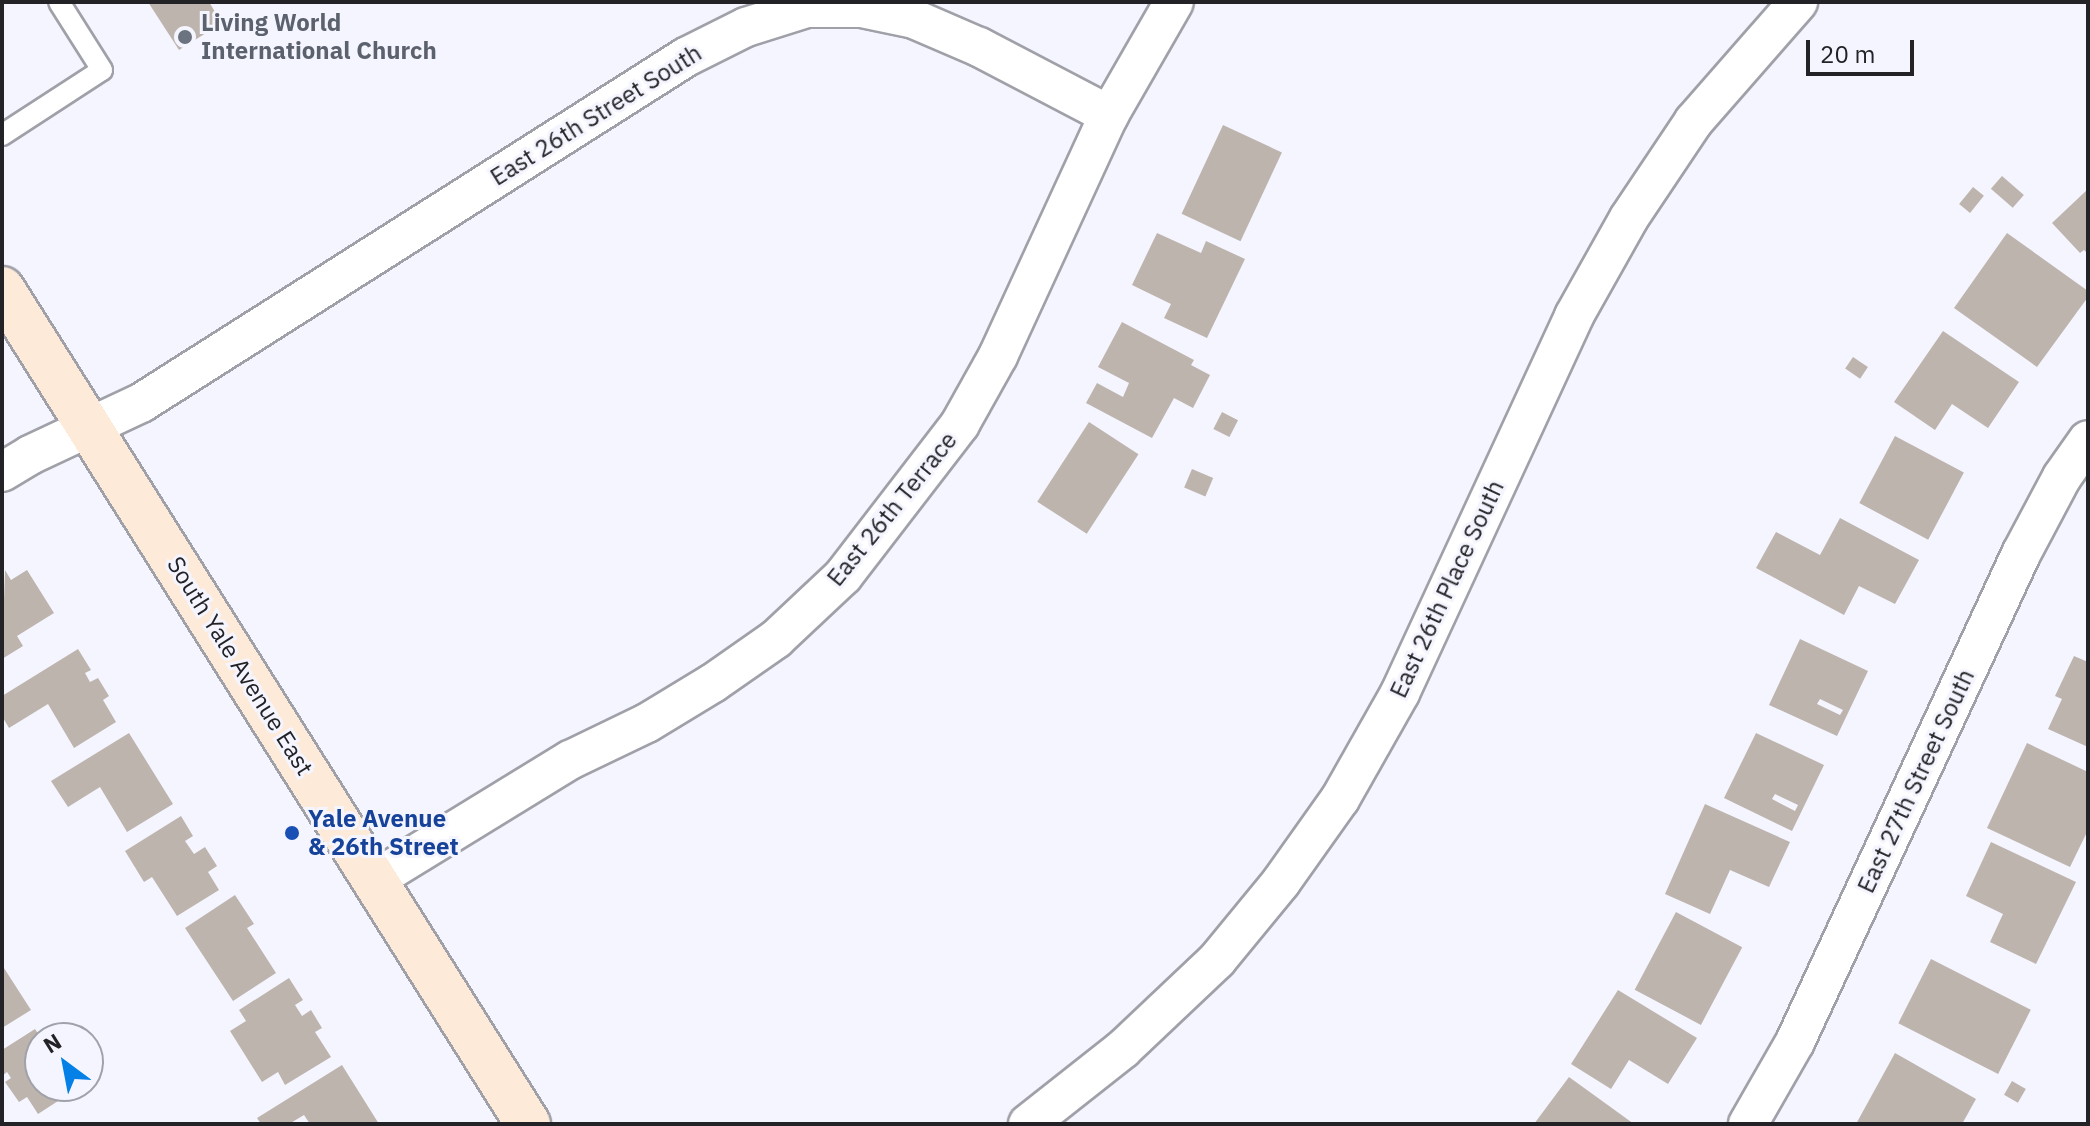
<!DOCTYPE html>
<html>
<head>
<meta charset="utf-8">
<style>
	body { margin:0 }
	#map { position:relative; width:2090px; height:1126px; overflow:hidden; background:#f5f5ff; font-family:"IBM Plex Sans",sans-serif }
	div>[style] { position:absolute }
	.building>* { inset:0; background:#bdb4ae; transform-origin:0 0 }
	.roads { filter:drop-shadow(2px 0 #a0a0a9) drop-shadow(-2px 0 #a0a0a9) drop-shadow(0 2px #a0a0a9) drop-shadow(0 -2px #a0a0a9) }
	.lane>* { height:20px; margin:-10px; padding:0 10px; transform-origin:10px; border-radius:10px; background:#fff }
	.street>* { height:38px; margin:-19px; padding:0 19px; transform-origin:19px; border-radius:19px; background:#fff }
	.secondary>* { height:44px; margin:-22px; padding:0 22px; transform-origin:22px; border-radius:22px; background:#feead8 }
	.dots>* { width:22px; height:22px; translate:-50% -50%; box-sizing:border-box; border:4px solid #f5f5ff; border-radius:50% }
	span { translate:-50% -50%; white-space:nowrap; text-align:center; line-height:1.15; -webkit-text-stroke:6px #f5f5ff; paint-order:stroke }
	.worship-label { font-size:24px; color:#5b616d; font-weight:700 }
	.left { translate:0 -50%; text-align:left }
	.street-label { font-size:24px; color:#232327 }
	.transit-label { font-size:24px; color:#164399; font-weight:700 }
	.frame { position:absolute; inset:0; border:4px solid #232327; pointer-events:none }
	.north { position:absolute; left:24px; top:1022px; width:80px; height:80px; box-sizing:border-box; background:#f5f5ff; border:2px solid #a1a1a9; border-radius:50%; rotate:328deg; font-size:22px; font-weight:700; line-height:32px; text-align:center; color:#232327 }
	.north::after { content:''; display:block; margin:auto; width:28px; height:36px; background:#0480e6; clip-path:polygon(50% 0,100% 100%,50% 72%,0 100%) }
	.scale { position:absolute; left:1806px; top:40px; width:108px; height:36px; box-sizing:border-box; border:4px solid #232327; border-top:0; padding-left:10px; font-size:24px; line-height:28px; white-space:nowrap; color:#232327; -webkit-text-stroke:6px #f5f5ff; paint-order:stroke }
</style>
</head>
<body>
<div id="map">
	<div class="building">
		<i style="clip-path:polygon(148px 2px,209px 2px,222px 23px,179px 50px)"></i>
		<i style="left:1223px;top:125px;width:65px;height:98px;rotate:25deg"></i>
		<i style="left:2002px;top:176px;width:29px;height:17px;rotate:41deg"></i>
		<i style="left:1973px;top:187px;width:14px;height:22px;rotate:39deg"></i>
		<i style="clip-path:polygon(2088px 189px,2088px 254px,2084px 250px,2080px 253px,2052px 223px)"></i>
		<i style="clip-path:polygon(1157px 233px,1201px 253px,1206px 241px,1245px 259px,1207px 338px,1164px 318px,1171px 304px,1132px 285px)"></i>
		<i style="clip-path:polygon(2007px 233px,2088px 291px,2088px 297px,2037px 367px,1954px 308px)"></i>
		<i style="clip-path:polygon(1122px 322px,1194px 360px,1191px 365px,1210px 375px,1193px 408px,1174px 398px,1152px 438px,1086px 403px,1097px 383px,1123px 397px,1129px 383px,1098px 367px)"></i>
		<i style="clip-path:polygon(1943px 331px,2019px 382px,1988px 428px,1952px 404px,1935px 430px,1894px 402px)"></i>
		<i style="left:1853px;top:357px;width:18px;height:14px;rotate:34deg"></i>
		<i style="left:1222px;top:412px;width:18px;height:19px;rotate:27deg"></i>
		<i style="left:1089px;top:422px;width:59px;height:95px;rotate:33deg"></i>
		<i style="left:1895px;top:436px;width:78px;height:76px;rotate:28deg"></i>
		<i style="left:1192px;top:469px;width:23px;height:20px;rotate:23deg"></i>
		<i style="clip-path:polygon(1840px 518px,1919px 560px,1895px 604px,1859px 586px,1844px 615px,1756px 568px,1776px 532px,1820px 555px)"></i>
		<i style="clip-path:polygon(5px 570px,11px 580px,27px 570px,54px 613px,17px 636px,23px 646px,2px 659px)"></i>
		<i style="clip-path:polygon(evenodd,1800px 639px,1868px 671px,1837px 736px,1769px 705px,1800px 639px,1820px 699px,1843px 710px,1840px 715px,1817px 704px,1820px 699px)"></i>
		<i style="clip-path:polygon(78px 649px,91px 670px,85px 673px,90px 682px,98px 678px,109px 696px,103px 700px,116px 722px,74px 748px,48px 704px,9px 728px,2px 716px,2px 696px)"></i>
		<i style="clip-path:polygon(2074px 656px,2088px 662px,2088px 747px,2048px 729px,2062px 699px,2055px 696px)"></i>
		<i style="clip-path:polygon(129px 733px,173px 804px,127px 832px,100px 787px,68px 807px,51px 781px)"></i>
		<i style="clip-path:polygon(evenodd,1756px 733px,1824px 765px,1792px 831px,1724px 798px,1756px 733px,1775px 794px,1798px 805px,1795px 811px,1772px 799px,1775px 794px)"></i>
		<i style="clip-path:polygon(2027px 743px,2088px 772px,2088px 830px,2070px 867px,1987px 828px)"></i>
		<i style="clip-path:polygon(1705px 804px,1790px 842px,1769px 887px,1730px 870px,1710px 914px,1665px 894px)"></i>
		<i style="clip-path:polygon(181px 816px,193px 836px,185px 841px,194px 854px,205px 847px,217px 866px,208px 872px,219px 890px,177px 916px,152px 877px,144px 882px,125px 851px)"></i>
		<i style="clip-path:polygon(1991px 842px,2076px 882px,2036px 964px,1990px 942px,2003px 914px,1966px 896px)"></i>
		<i style="clip-path:polygon(235px 895px,254px 924px,247px 928px,276px 973px,233px 1001px,185px 928px)"></i>
		<i style="left:1676px;top:912px;width:75px;height:88px;rotate:28deg"></i>
		<i style="left:1931px;top:959px;width:112px;height:72px;rotate:27deg"></i>
		<i style="clip-path:polygon(2px 965px,31px 1010px,2px 1028px)"></i>
		<i style="clip-path:polygon(289px 978px,303px 1000px,295px 1005px,302px 1016px,311px 1010px,322px 1028px,315px 1032px,331px 1057px,285px 1085px,278px 1072px,262px 1082px,230px 1031px,246px 1021px,239px 1010px)"></i>
		<i style="clip-path:polygon(1618px 990px,1697px 1038px,1668px 1084px,1629px 1060px,1611px 1089px,1571px 1064px)"></i>
		<i style="clip-path:polygon(35px 1029px,41px 1038px,40px 1086px,72px 1086px,75px 1090px,38px 1114px,27px 1097px,19px 1102px,5px 1082px,11px 1078px,7px 1072px,2px 1076px,2px 1050px)"></i>
		<i style="clip-path:polygon(1895px 1053px,1976px 1099px,1962px 1124px,1856px 1124px)"></i>
		<i style="clip-path:polygon(342px 1065px,379px 1124px,310px 1124px,304px 1115px,289px 1124px,261px 1124px,257px 1118px)"></i>
		<i style="clip-path:polygon(1569px 1077px,1634px 1124px,1534px 1124px)"></i>
		<i style="left:2012px;top:1081px;width:16px;height:16px;rotate:30deg"></i>
	</div>
	<div class="roads">
		<div class="lane">
			<i style="left:2px;top:135px;width:119px;rotate:-33deg"></i>
			<i style="left:102px;top:70px;width:80px;rotate:-122.3deg"></i>
		</div>
		<div class="street">
			<i style="left:2px;top:472px;width:33px;rotate:-31deg"></i>
			<i style="left:30px;top:455px;width:123px;rotate:-25.1deg"></i>
			<i style="left:141px;top:403px;width:646px;rotate:-32.41deg"></i>
			<i style="left:686px;top:57px;width:67px;rotate:-26.6deg"></i>
			<i style="left:746px;top:27px;width:64px;rotate:-17.3deg"></i>
			<i style="left:807px;top:8px;width:54px"></i>
			<i style="left:861px;top:8px;width:54px;rotate:11.7deg"></i>
			<i style="left:914px;top:19px;width:71px;rotate:23.3deg"></i>
			<i style="left:979px;top:47px;width:147px;rotate:27.6deg"></i>
			<i style="left:374px;top:880px;width:230px;rotate:-31.5deg"></i>
			<i style="left:570px;top:760px;width:85px;rotate:-25.7deg"></i>
			<i style="left:647px;top:723px;width:77px;rotate:-31.2deg"></i>
			<i style="left:713px;top:683px;width:77px;rotate:-34.9deg"></i>
			<i style="left:776px;top:639px;width:92px;rotate:-43.2deg"></i>
			<i style="left:843px;top:576px;width:192px;rotate:-52.4deg"></i>
			<i style="left:960px;top:424px;width:78px;rotate:-60.8deg"></i>
			<i style="left:998px;top:356px;width:265px;rotate:-65.3deg"></i>
			<i style="left:1109px;top:115px;width:130px;rotate:-60.1deg"></i>
			<i style="left:1028px;top:1124px;width:121px;rotate:-38.3deg"></i>
			<i style="left:1123px;top:1049px;width:129px;rotate:-43.4deg"></i>
			<i style="left:1217px;top:960px;width:101px;rotate:-50.6deg"></i>
			<i style="left:1281px;top:882px;width:102px;rotate:-54.6deg"></i>
			<i style="left:1340px;top:799px;width:122px;rotate:-60.5deg"></i>
			<i style="left:1400px;top:693px;width:415px;rotate:-65.2deg"></i>
			<i style="left:1574px;top:316px;width:112px;rotate:-60.7deg"></i>
			<i style="left:1629px;top:218px;width:117px;rotate:-56.2deg"></i>
			<i style="left:1694px;top:121px;width:158px;rotate:-48.8deg"></i>
			<i style="left:1748px;top:1124px;width:95px;rotate:-60.2deg"></i>
			<i style="left:1795px;top:1042px;width:538px;rotate:-65.15deg"></i>
			<i style="left:2021px;top:554px;width:87px;rotate:-62deg"></i>
			<i style="left:2062px;top:477px;width:45px;rotate:-54.9deg"></i>
		</div>
		<div class="secondary">
			<i style="left:2px;top:289px;width:987px;rotate:57.79deg"></i>
		</div>
	</div>
	<div class="dots">
		<i style="left:185px;top:37px;background:#6b7280"></i>
		<i style="left:292px;top:833px;background:#1a4fb4"></i>
	</div>
	<div class="worship-label">
		<span class="left" style="left:201px;top:37px">Living World<br>International Church</span>
	</div>
	<div class="street-label">
		<span style="left:596px;top:115px;rotate:-32deg">East 26th Street South</span>
		<span style="left:892px;top:509px;rotate:-51deg">East 26th Terrace</span>
		<span style="left:1447px;top:589px;rotate:-65deg">East 26th Place South</span>
		<span style="left:240px;top:666px;rotate:58deg">South Yale Avenue East</span>
		<span style="left:1916px;top:781px;rotate:-65deg">East 27th Street South</span>
	</div>
	<div class="transit-label">
		<span class="left" style="left:308px;top:833px">Yale Avenue<br>&amp; 26th Street</span>
	</div>
	<div class="frame"></div>
	<div class="north">N</div>
	<div class="scale">20 m</div>
</div>
</body>
</html>
